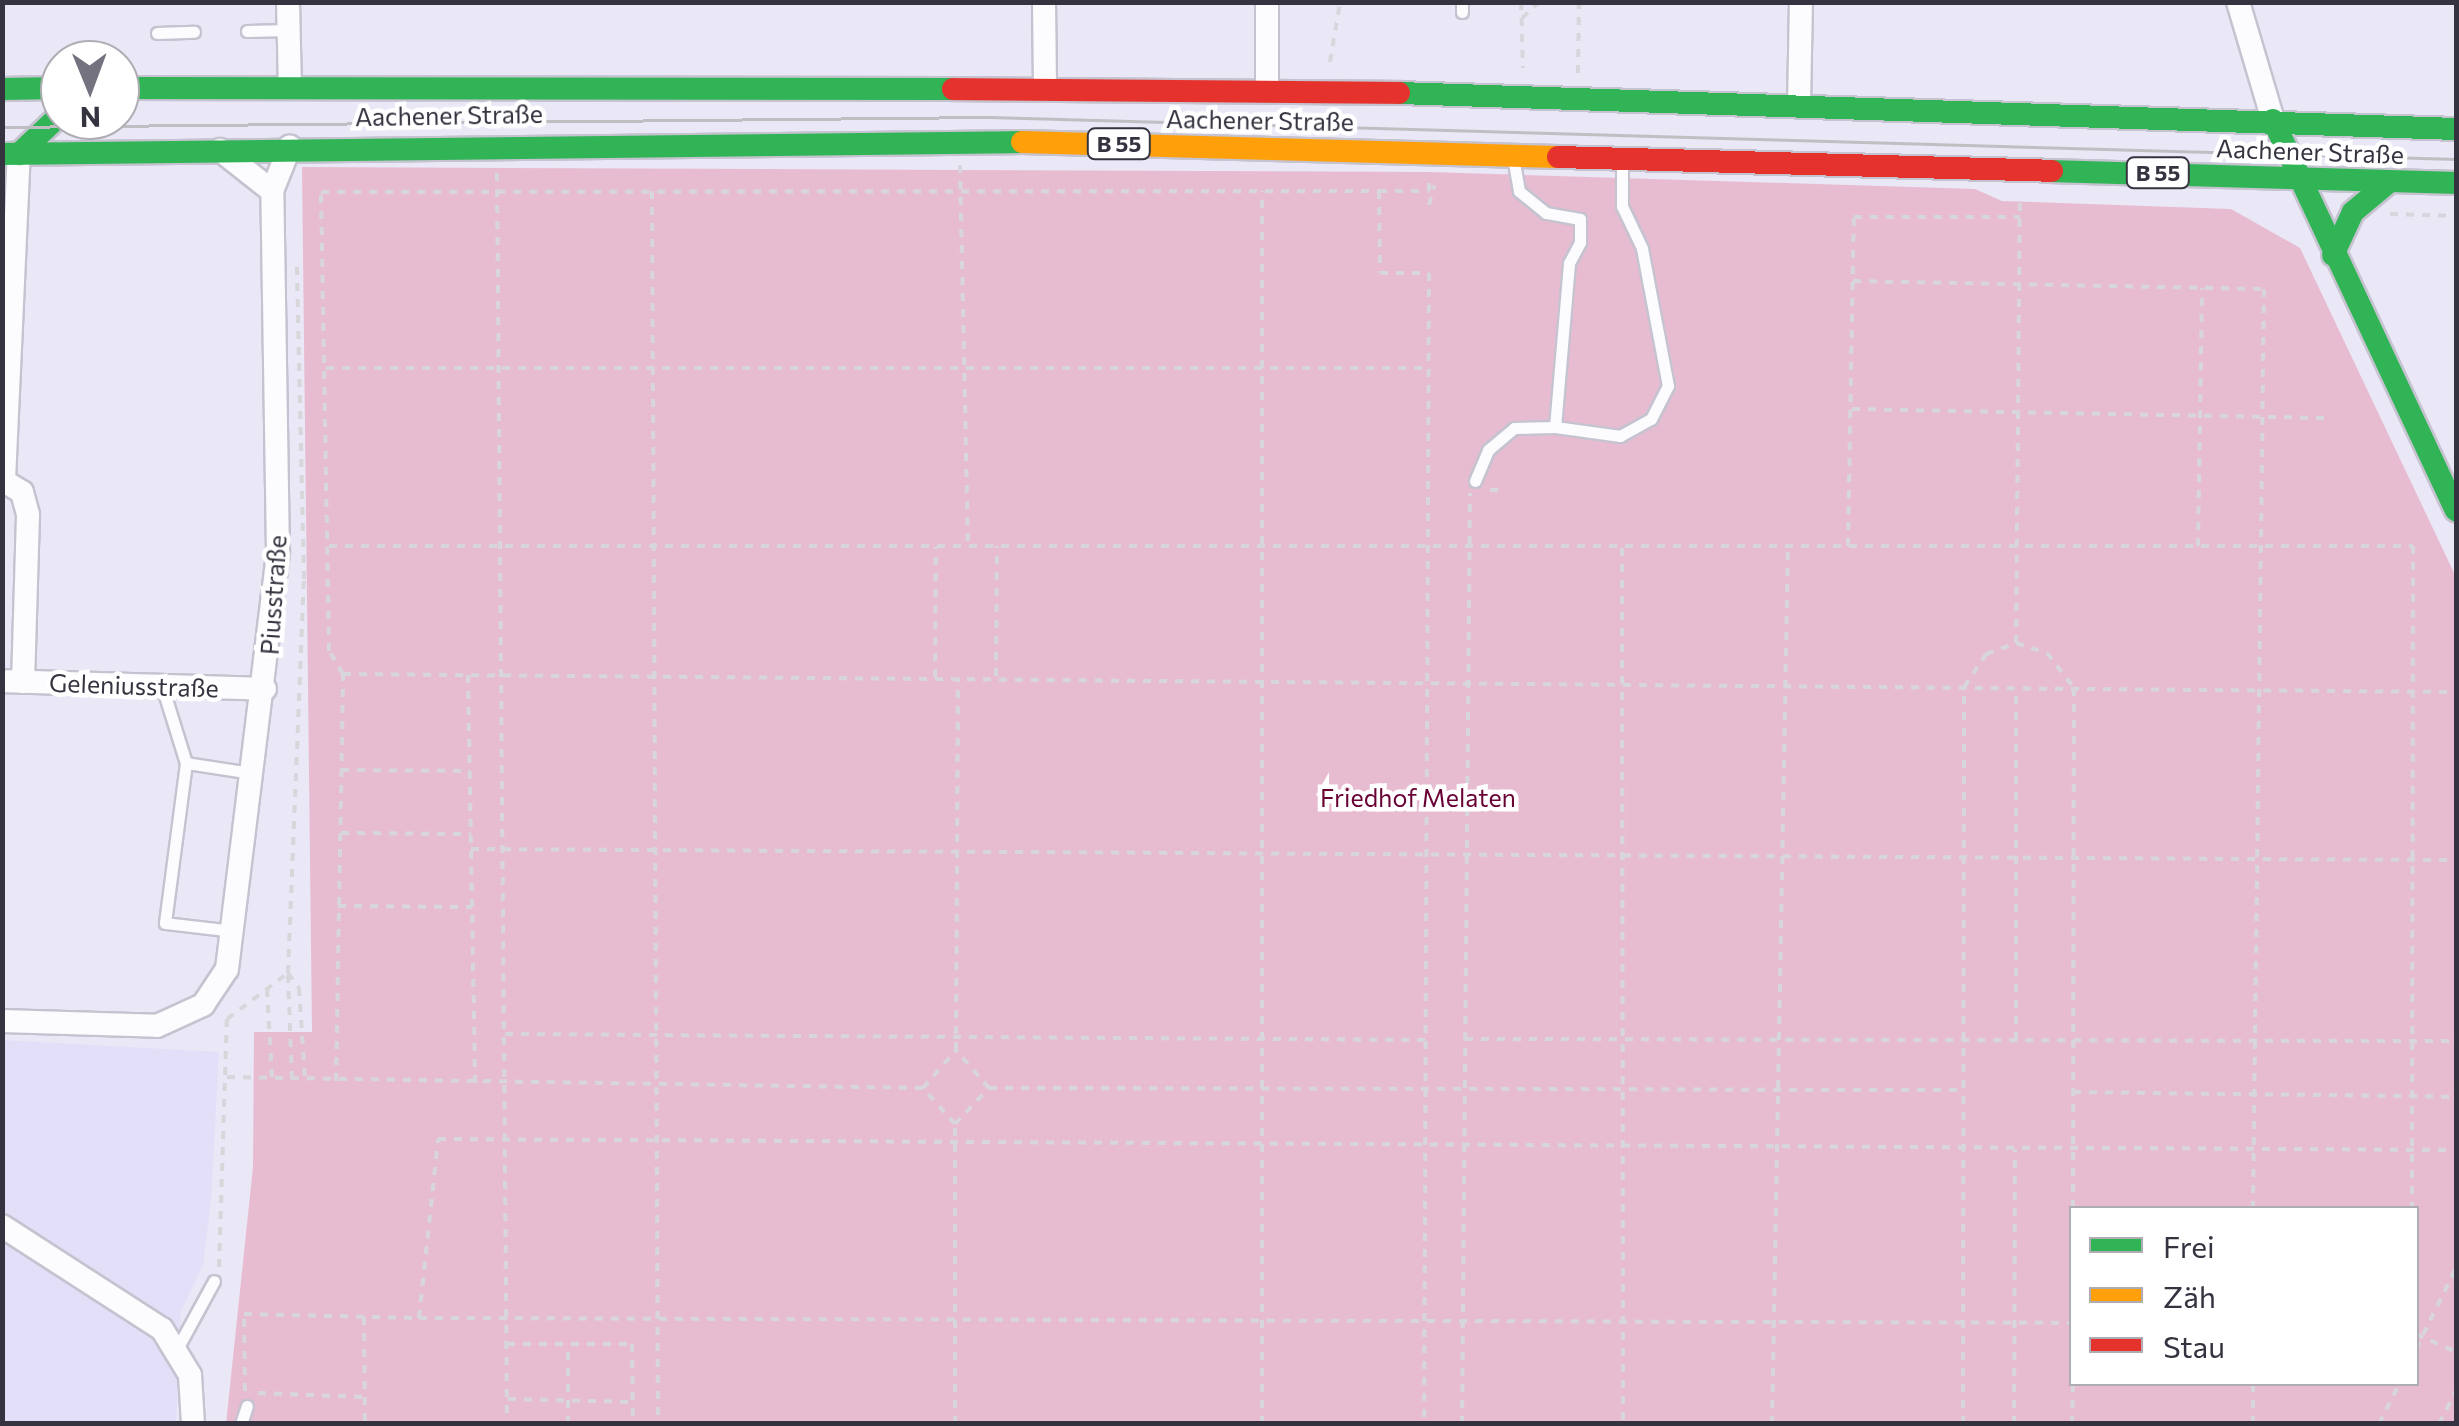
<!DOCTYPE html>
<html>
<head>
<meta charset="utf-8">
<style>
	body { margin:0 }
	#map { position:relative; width:2459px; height:1426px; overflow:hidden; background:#eae7f6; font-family:Commissioner,sans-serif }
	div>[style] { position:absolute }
	.built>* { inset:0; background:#e3dff8 }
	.green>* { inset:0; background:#e8bcd0 }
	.path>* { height:4px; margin-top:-2px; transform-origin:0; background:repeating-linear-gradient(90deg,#d7d7db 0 8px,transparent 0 16px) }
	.roads { filter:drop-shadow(2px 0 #c6c3d0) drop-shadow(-2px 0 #c6c3d0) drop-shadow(0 2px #c6c3d0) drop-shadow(0 -2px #c6c3d0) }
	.lane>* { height:11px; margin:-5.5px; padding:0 5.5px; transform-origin:5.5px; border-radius:5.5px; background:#fcfbfe }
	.street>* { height:22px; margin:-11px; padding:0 11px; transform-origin:11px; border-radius:11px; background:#fcfbfe }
	.fast>* { height:22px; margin:-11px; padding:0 11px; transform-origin:11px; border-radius:11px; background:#30b455 }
	.slow>* { height:22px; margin:-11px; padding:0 11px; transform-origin:11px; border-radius:11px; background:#ff9f0a }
	.jam>* { height:22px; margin:-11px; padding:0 11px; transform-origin:11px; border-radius:11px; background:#e5322d }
	.tram>* { height:2.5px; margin:-1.25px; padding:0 1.25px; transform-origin:1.25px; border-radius:1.25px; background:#c0bec2 }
	span { translate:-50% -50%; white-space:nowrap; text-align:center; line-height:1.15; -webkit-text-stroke:9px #fff; paint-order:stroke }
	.shield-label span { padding:2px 8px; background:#fff; border:2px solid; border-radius:8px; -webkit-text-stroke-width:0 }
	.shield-label { font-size:22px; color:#363340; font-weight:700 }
	.street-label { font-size:25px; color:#363340 }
	.park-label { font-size:25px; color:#680034 }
	.frame { position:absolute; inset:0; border:5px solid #363340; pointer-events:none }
	.legend { position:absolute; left:2069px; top:1206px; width:350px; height:180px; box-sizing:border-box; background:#fff; border:2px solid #afadb3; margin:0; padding:12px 18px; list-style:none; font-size:30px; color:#363340 }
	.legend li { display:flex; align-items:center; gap:20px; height:50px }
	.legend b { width:50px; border:2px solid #afadb3 }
	.north { position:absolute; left:40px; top:40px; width:100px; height:100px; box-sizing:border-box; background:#fff; border:2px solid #afadb3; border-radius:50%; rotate:179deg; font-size:28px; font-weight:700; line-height:40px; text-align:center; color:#363340 }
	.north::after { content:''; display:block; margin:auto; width:35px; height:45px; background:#757280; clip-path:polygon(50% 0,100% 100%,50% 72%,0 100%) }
</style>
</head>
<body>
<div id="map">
	<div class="built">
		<i style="clip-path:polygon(2px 1040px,219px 1052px,211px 1200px,203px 1265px,181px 1311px,176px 1423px,3px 1423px)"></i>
	</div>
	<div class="green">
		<i style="clip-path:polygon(evenodd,302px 167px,1429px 172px,1975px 189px,2002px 201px,2231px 209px,2300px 248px,2456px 577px,2456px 1423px,226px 1424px,253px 1167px,254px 1032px,312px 1032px,302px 167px,2072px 1208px,2416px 1208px,2416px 1384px,2072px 1384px,2072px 1208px)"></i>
	</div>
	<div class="path">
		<i style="left:1521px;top:2px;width:66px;rotate:88.3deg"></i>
		<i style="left:1522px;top:18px;width:23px;rotate:-43deg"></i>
		<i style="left:1330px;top:62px;width:61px;rotate:-80.5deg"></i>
		<i style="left:1578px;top:73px;width:71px;rotate:-89.2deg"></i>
		<i style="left:960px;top:165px;width:380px;rotate:88.8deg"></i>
		<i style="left:497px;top:173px;width:1251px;rotate:89.54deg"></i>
		<i style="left:652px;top:191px;width:1233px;rotate:89.72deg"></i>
		<i style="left:1379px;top:191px;width:82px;rotate:89.3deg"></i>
		<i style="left:1380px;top:273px;width:49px"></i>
		<i style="left:1429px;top:273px;width:1151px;rotate:90.25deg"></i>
		<i style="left:1429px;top:205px;width:20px;rotate:-75deg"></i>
		<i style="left:2390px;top:214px;width:66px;rotate:1.7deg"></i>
		<i style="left:1853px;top:281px;width:411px;rotate:1.1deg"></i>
		<i style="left:2264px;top:289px;width:919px;rotate:90.69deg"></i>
		<i style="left:326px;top:368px;width:1104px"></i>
		<i style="left:1852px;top:409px;width:480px;rotate:1.1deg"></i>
		<i style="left:1490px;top:490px;width:11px"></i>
		<i style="left:329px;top:546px;width:2084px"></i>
		<i style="left:2413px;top:546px;width:662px;rotate:90.09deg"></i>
		<i style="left:1848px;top:546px;width:329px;rotate:-89deg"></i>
		<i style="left:1854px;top:217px;width:166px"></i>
		<i style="left:2198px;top:546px;width:258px;rotate:-89.1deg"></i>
		<i style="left:1622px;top:548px;width:876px;rotate:89.93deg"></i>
		<i style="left:2016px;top:643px;width:445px;rotate:-89.5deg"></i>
		<i style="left:343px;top:674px;width:2113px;rotate:0.49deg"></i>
		<i style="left:468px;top:675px;width:410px;rotate:89deg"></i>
		<i style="left:996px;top:676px;width:130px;rotate:-89.6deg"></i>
		<i style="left:935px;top:677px;width:130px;rotate:-89.6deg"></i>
		<i style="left:341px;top:770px;width:129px;rotate:0.4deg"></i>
		<i style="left:341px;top:833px;width:130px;rotate:0.4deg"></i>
		<i style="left:471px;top:849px;width:1985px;rotate:0.32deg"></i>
		<i style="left:338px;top:906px;width:134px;rotate:0.4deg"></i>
		<i style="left:288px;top:973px;width:19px;rotate:54deg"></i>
		<i style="left:299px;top:988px;width:91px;rotate:86.2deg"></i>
		<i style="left:288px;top:975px;width:105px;rotate:87.8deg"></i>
		<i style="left:267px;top:989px;width:90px;rotate:86.8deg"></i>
		<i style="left:505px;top:1034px;width:920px;rotate:0.37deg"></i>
		<i style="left:1465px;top:1039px;width:991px;rotate:0.12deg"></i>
		<i style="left:2016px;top:1040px;width:351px;rotate:-90deg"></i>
		<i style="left:227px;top:1077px;width:696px;rotate:0.91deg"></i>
		<i style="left:336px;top:1081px;width:407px;rotate:-89deg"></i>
		<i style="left:343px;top:674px;width:27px;rotate:-121deg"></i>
		<i style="left:329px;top:651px;width:459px;rotate:-91deg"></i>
		<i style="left:321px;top:192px;width:1058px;rotate:-0.05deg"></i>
		<i style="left:1379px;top:191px;width:50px"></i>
		<i style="left:1429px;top:191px;width:9px;rotate:-90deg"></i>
		<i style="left:989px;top:1088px;width:974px;rotate:0.12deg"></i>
		<i style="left:2073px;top:1092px;width:383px;rotate:0.7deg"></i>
		<i style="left:955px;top:1124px;width:48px;rotate:-131.6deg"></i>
		<i style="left:923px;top:1088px;width:50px;rotate:-49deg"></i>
		<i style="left:219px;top:1267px;width:248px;rotate:-88.2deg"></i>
		<i style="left:227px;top:1019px;width:76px;rotate:-37deg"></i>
		<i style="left:288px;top:973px;width:394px;rotate:-87.7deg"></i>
		<i style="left:304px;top:579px;width:317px;rotate:-91.3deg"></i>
		<i style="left:364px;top:1317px;width:107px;rotate:89.5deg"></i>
		<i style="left:419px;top:1318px;width:1653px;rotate:0.17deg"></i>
		<i style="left:2416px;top:1334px;width:44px;rotate:24.2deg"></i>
		<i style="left:507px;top:1344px;width:125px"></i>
		<i style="left:632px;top:1344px;width:80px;rotate:89.3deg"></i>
		<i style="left:2416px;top:1349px;width:90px;rotate:-63.7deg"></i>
		<i style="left:245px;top:1391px;width:77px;rotate:-90.7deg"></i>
		<i style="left:244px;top:1314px;width:175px;rotate:1.3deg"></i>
		<i style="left:419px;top:1318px;width:180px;rotate:-83.9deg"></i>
		<i style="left:438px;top:1139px;width:2018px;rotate:0.31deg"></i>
		<i style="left:258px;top:1393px;width:106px;rotate:2.2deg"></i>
		<i style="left:508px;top:1399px;width:125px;rotate:1.4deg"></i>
		<i style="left:568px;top:1424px;width:80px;rotate:-90deg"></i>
		<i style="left:955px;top:1424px;width:300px;rotate:-90deg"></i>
		<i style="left:955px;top:1124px;width:50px;rotate:-46.6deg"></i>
		<i style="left:989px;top:1088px;width:50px;rotate:-131deg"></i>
		<i style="left:956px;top:1050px;width:372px;rotate:-89.7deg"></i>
		<i style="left:1262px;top:1424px;width:1233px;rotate:-90deg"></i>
		<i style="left:1462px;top:1424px;width:931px;rotate:-89.51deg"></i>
		<i style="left:1772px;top:1424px;width:878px;rotate:-88.96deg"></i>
		<i style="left:1963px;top:1424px;width:737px;rotate:-89.92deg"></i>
		<i style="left:1964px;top:687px;width:40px;rotate:-56deg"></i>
		<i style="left:1986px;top:654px;width:32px;rotate:-20deg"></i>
		<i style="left:2016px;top:643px;width:33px;rotate:18deg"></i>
		<i style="left:2047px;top:653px;width:44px;rotate:52.4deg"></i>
		<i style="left:2074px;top:688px;width:520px;rotate:90.11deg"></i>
		<i style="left:2014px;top:1424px;width:275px;rotate:-89.8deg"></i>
		<i style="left:2072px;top:1424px;width:40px;rotate:-88.6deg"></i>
		<i style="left:2253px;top:1424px;width:40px;rotate:-90deg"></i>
		<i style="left:2379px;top:1424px;width:45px;rotate:-63.4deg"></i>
		<i style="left:2439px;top:1424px;width:37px;rotate:-63deg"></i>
	</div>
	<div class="roads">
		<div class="lane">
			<i style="left:1462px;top:2px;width:10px;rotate:90deg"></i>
			<i style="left:247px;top:31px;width:42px;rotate:-1.4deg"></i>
			<i style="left:157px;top:33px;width:37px;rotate:-2deg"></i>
			<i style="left:1555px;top:427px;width:66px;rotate:7.9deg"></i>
			<i style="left:1620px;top:436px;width:35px;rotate:-29deg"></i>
			<i style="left:1651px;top:419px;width:37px;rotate:-63deg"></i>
			<i style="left:1668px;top:386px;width:140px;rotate:-100.7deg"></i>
			<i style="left:1642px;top:248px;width:47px;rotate:-115.5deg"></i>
			<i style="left:1622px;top:206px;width:45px;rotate:-90deg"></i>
			<i style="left:1475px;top:481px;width:34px;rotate:-67deg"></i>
			<i style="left:1488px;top:450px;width:34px;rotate:-40deg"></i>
			<i style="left:1514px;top:428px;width:41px;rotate:-1.4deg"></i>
			<i style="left:1555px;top:427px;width:165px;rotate:-85.1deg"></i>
			<i style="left:1569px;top:263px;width:24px;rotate:-62deg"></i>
			<i style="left:1580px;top:242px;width:23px;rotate:-90deg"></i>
			<i style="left:1580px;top:219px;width:35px;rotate:-170deg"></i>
			<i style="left:1546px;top:213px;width:35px;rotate:-141deg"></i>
			<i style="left:1519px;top:191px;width:34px;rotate:-100deg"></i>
			<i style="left:162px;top:686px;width:81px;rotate:72.7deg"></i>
			<i style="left:186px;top:763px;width:161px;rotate:97.5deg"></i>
			<i style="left:165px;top:923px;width:68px;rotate:6.7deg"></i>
			<i style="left:186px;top:763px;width:66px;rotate:8.7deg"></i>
			<i style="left:178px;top:1347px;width:75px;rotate:-61.4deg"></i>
			<i style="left:241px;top:1424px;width:19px;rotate:-72deg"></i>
		</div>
		<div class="street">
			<i style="left:288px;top:2px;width:86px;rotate:88.7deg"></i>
			<i style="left:1044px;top:2px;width:87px;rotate:89.3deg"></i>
			<i style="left:1267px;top:2px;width:88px;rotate:90deg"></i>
			<i style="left:2238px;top:2px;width:123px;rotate:73.5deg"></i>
			<i style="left:1799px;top:105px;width:103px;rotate:-88.9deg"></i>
			<i style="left:220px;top:150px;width:66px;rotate:38.3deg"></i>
			<i style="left:2px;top:480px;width:23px;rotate:31deg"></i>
			<i style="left:22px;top:492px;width:24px;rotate:75deg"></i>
			<i style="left:28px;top:515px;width:167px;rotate:91.7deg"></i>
			<i style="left:4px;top:480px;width:326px;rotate:-87.4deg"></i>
			<i style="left:2px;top:681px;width:263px;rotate:1.7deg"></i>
			<i style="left:2px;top:1021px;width:155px;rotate:1.8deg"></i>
			<i style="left:157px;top:1026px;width:51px;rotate:-24.5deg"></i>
			<i style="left:203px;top:1005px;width:43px;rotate:-56.3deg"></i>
			<i style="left:227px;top:969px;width:419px;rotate:-83deg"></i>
			<i style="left:278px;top:553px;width:362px;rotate:-90.9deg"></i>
			<i style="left:272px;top:191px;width:48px;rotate:-68.2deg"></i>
			<i style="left:2px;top:1226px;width:190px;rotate:32.8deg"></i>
			<i style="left:162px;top:1329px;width:54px;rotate:58.7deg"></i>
			<i style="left:190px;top:1375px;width:49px;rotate:86.5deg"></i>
		</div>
		<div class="fast">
			<i style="left:120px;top:88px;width:833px;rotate:0.07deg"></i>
			<i style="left:2px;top:89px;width:58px;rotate:-1deg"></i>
			<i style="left:1399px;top:93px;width:1058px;rotate:1.95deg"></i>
			<i style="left:2273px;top:120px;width:431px;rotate:64.9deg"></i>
			<i style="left:2px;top:154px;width:1020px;rotate:-0.67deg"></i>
			<i style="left:19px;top:154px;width:57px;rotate:-43.6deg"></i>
			<i style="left:2052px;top:171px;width:404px;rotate:1.7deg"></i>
			<i style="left:2333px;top:255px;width:47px;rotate:-65.1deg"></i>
			<i style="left:2353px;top:212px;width:47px;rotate:-39.8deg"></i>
		</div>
		<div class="slow">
			<i style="left:1022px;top:142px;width:536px;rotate:1.6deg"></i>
		</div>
		<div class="jam">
			<i style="left:953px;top:89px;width:446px;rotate:0.5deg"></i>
			<i style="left:1558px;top:157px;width:494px;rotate:1.6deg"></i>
		</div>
	</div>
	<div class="tram">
		<i style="left:2px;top:127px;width:988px;rotate:-0.58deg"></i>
		<i style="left:990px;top:117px;width:1467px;rotate:1.64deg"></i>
	</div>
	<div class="shield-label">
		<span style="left:1119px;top:144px">B 55</span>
		<span style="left:2158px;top:173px">B 55</span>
	</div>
	<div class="street-label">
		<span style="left:449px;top:115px;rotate:-1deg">Aachener Straße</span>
		<span style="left:1260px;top:120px;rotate:1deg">Aachener Straße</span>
		<span style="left:2310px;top:151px;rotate:2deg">Aachener Straße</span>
		<span style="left:273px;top:595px;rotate:-86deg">Piusstraße</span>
		<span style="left:134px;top:685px;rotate:2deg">Geleniusstraße</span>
	</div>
	<div class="park-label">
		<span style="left:1418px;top:797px">Friedhof Melaten</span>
	</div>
	<div class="frame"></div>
	<ul class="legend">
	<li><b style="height:12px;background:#30b455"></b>Frei</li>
	<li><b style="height:12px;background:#ff9f0a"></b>Zäh</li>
	<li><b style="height:12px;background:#e5322d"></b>Stau</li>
	</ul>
	<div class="north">N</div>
</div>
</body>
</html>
